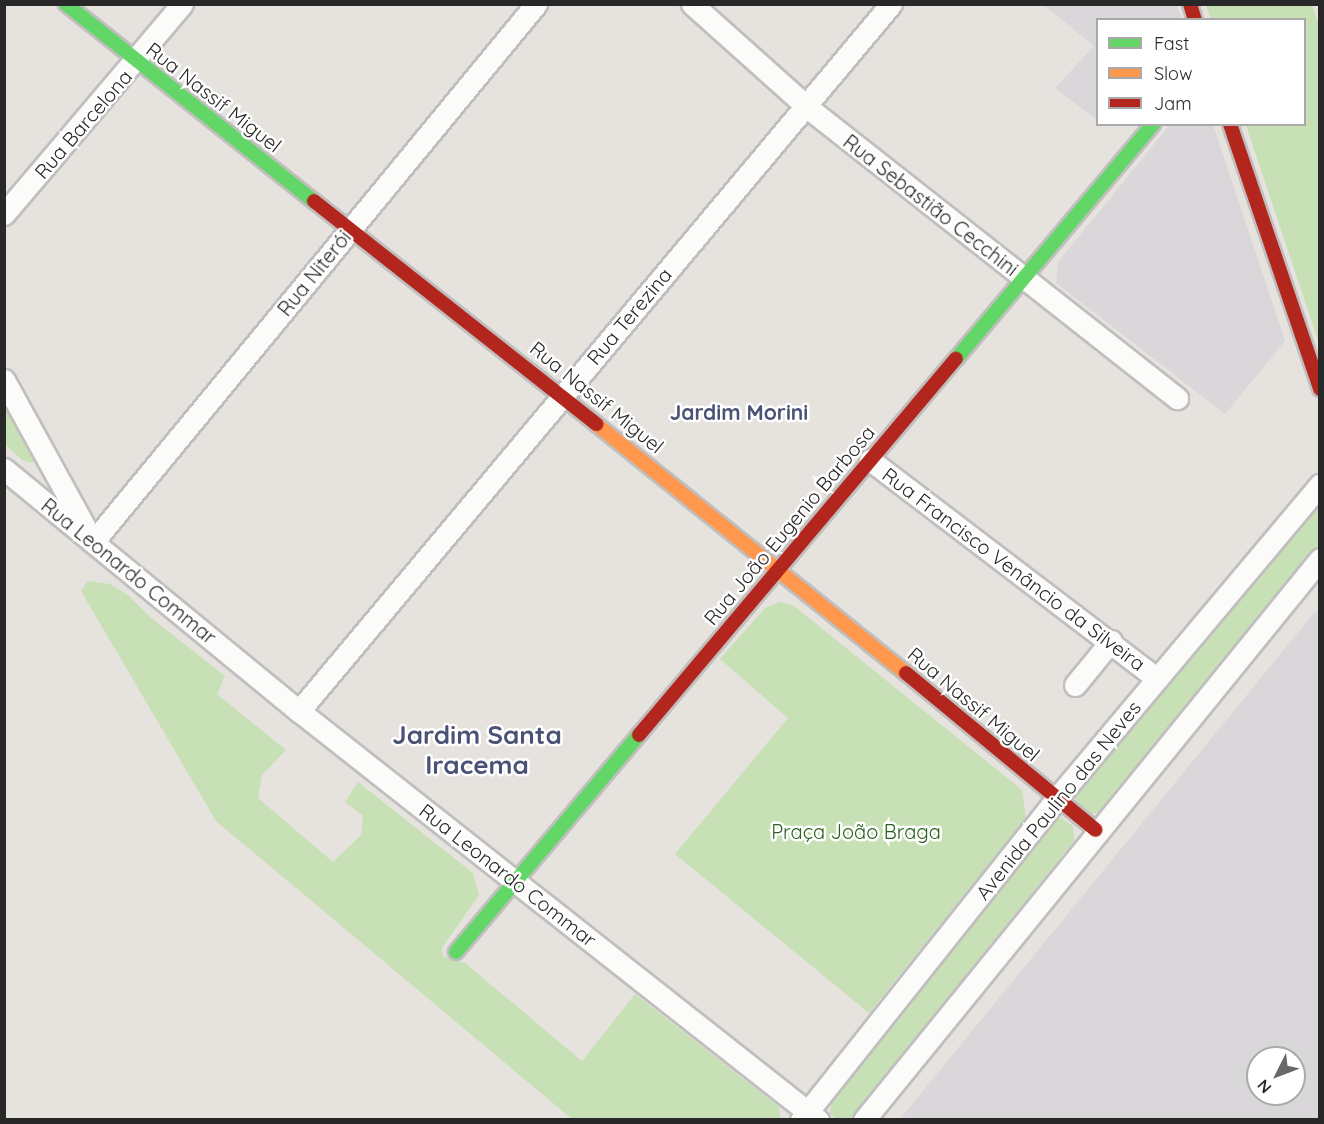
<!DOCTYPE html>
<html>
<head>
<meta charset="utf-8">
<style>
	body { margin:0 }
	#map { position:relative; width:1324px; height:1124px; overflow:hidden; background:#e6e2dd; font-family:Quicksand,sans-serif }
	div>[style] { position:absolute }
	.industrial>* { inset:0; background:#d9d7d9 }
	.green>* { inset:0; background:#c8e0b6 }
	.roads { filter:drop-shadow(2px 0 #c0bebe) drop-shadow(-2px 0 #c0bebe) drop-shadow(0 2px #c0bebe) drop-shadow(0 -2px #c0bebe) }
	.street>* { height:21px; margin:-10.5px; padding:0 10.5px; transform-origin:10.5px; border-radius:10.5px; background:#fbfbfa }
	.fast>* { height:14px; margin:-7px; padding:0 7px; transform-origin:7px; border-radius:7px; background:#63d668 }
	.slow>* { height:14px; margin:-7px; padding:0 7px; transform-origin:7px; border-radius:7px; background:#ff974d }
	.jam>* { height:14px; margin:-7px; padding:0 7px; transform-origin:7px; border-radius:7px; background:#b3261e }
	span { translate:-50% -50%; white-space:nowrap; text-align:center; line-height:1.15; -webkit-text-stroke:5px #fff; paint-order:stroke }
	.street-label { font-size:20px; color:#282828 }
	.park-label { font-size:20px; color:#2a611c }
	.neighbourhood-label { font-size:21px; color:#4a5276; font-weight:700 }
	.district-label { font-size:26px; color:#4a5276; font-weight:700 }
	.frame { position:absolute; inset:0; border:6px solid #282828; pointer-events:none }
	.legend { position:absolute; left:1096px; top:18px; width:210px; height:108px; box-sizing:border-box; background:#fff; border:2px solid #a9a9a9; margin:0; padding:8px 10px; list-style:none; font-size:18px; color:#282828 }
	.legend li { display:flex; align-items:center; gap:12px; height:30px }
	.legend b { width:30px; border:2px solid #a9a9a9 }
	.north { position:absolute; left:1246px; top:1046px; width:60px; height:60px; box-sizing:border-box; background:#fff; border:2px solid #a9a9a9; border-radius:50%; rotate:228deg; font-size:16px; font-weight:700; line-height:24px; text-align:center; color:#282828 }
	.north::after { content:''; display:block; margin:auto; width:21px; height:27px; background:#6a6967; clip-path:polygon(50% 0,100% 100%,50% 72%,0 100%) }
</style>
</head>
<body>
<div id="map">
	<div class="industrial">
		<i style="clip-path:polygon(1044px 5px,1177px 5px,1182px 19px,1098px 20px,1097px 120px,1055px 88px,1094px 46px)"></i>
		<i style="clip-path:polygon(1170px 125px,1213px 125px,1285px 341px,1225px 414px,1056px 283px,1058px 262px)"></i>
		<i style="clip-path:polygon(evenodd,1319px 611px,1319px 1119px,900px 1119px,1314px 613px,1319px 611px,1258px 1058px,1294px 1058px,1294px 1094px,1258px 1094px,1258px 1058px)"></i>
	</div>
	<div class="green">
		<i style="clip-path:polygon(1206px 5px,1312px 5px,1320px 27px,1319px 343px,1246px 125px,1304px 124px,1304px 20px,1211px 19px)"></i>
		<i style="clip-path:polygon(4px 397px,37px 454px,32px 463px,22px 460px,5px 444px)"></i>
		<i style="clip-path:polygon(1319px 498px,1319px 547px,1101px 811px,1089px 815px,1076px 803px,1075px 790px)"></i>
		<i style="clip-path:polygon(88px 581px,110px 584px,128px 595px,150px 617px,225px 676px,217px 694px,286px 750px,262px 775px,258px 798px,333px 862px,361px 835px,363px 816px,345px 802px,358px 782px,473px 873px,479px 895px,442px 948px,443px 956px,465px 963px,582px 1061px,635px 994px,778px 1106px,781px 1119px,572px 1119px,216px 821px,81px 591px)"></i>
		<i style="clip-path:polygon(780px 602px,794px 606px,1022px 790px,1026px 818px,869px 1013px,675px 854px,788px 718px,720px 659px,765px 608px)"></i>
		<i style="clip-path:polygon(1061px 818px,1073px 826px,1074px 841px,850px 1119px,836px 1119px,830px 1114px,831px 1102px,1044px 824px)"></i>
	</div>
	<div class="roads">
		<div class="street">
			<i style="left:692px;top:4px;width:154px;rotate:41.8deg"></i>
			<i style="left:807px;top:107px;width:471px;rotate:38.2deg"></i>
			<i style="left:4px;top:214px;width:275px;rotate:-49.7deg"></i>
			<i style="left:4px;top:380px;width:185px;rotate:61.2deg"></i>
			<i style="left:93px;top:542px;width:697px;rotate:-50.53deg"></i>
			<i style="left:870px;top:460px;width:361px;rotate:37.3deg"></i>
			<i style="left:4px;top:469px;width:382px;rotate:39.4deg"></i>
			<i style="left:299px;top:711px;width:661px;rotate:38.24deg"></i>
			<i style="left:1075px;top:685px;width:57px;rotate:-50.7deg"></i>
			<i style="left:299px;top:711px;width:922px;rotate:-50.06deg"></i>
			<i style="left:801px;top:1120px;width:411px;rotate:-51.5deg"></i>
			<i style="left:1057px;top:798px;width:409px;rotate:-50deg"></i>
			<i style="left:864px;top:1120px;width:723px;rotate:-50.89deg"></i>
		</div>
		<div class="fast">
			<i style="left:66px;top:4px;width:317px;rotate:38.5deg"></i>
			<i style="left:956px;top:359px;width:307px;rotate:-50deg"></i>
			<i style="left:456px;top:952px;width:284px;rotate:-49.9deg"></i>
		</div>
		<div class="slow">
			<i style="left:596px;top:424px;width:398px;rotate:38.8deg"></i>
		</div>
		<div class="jam">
			<i style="left:1190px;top:4px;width:17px;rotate:73deg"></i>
			<i style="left:1230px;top:124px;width:280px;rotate:71.2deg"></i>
			<i style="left:314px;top:201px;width:360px;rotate:38.3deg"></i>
			<i style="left:906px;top:673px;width:246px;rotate:39.6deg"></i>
			<i style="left:639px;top:735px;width:492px;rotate:-49.9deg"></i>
		</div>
	</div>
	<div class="street-label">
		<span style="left:214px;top:97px;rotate:38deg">Rua Nassif Miguel</span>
		<span style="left:83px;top:124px;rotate:-49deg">Rua Barcelona</span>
		<span style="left:931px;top:205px;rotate:38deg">Rua Sebastião Cecchini</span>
		<span style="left:314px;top:273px;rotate:-51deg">Rua Niterói</span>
		<span style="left:629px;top:316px;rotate:-50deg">Rua Terezina</span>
		<span style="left:597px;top:397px;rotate:39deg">Rua Nassif Miguel</span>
		<span style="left:789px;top:525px;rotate:-50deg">Rua João Eugenio Barbosa</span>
		<span style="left:1014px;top:569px;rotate:37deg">Rua Francisco Venâncio da Silveira</span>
		<span style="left:129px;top:571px;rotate:39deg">Rua Leonardo Commar</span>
		<span style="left:974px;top:704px;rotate:40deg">Rua Nassif Miguel</span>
		<span style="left:1058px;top:800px;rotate:-51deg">Avenida Paulino das Neves</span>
		<span style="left:508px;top:875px;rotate:38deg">Rua Leonardo Commar</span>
	</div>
	<div class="park-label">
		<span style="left:856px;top:831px">Praça João Braga</span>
	</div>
	<div class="neighbourhood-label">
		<span style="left:739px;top:412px">Jardim Morini</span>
	</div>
	<div class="district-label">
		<span style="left:477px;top:750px">Jardim Santa<br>Iracema</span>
	</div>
	<div class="frame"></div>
	<ul class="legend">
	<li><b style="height:8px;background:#63d668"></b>Fast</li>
	<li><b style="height:8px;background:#ff974d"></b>Slow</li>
	<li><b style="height:8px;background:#b3261e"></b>Jam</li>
	</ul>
	<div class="north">N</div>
</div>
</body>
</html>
